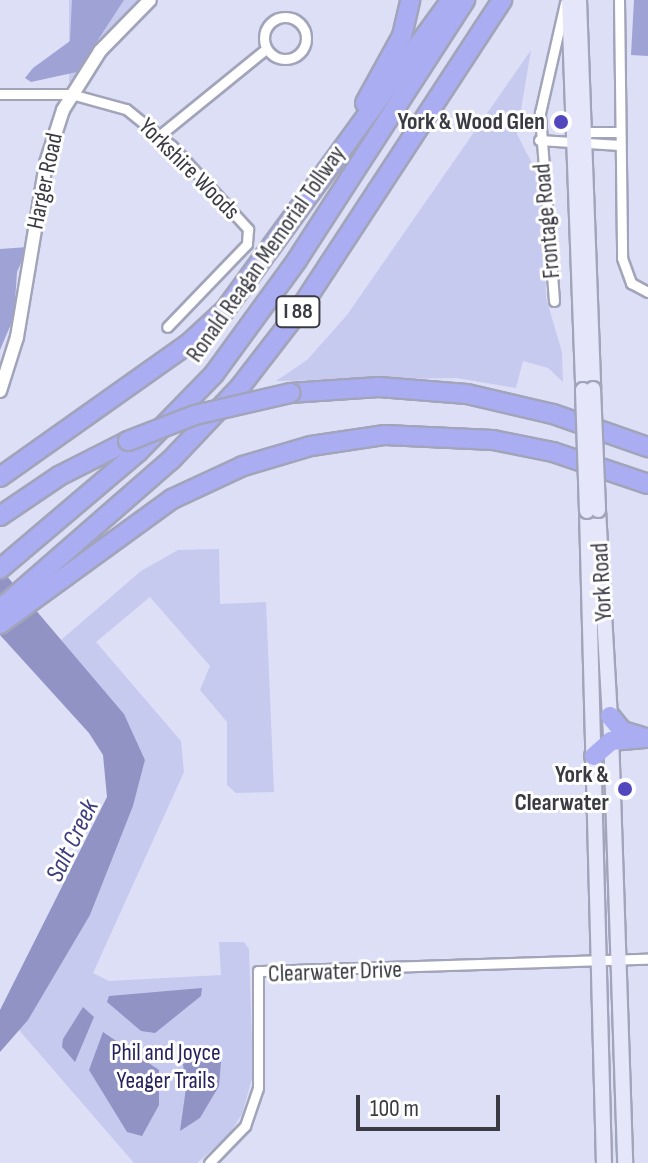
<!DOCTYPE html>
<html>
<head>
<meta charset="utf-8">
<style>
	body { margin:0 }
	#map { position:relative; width:648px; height:1163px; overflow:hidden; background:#dddff6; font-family:"Sofia Sans Condensed",sans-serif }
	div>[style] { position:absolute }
	.green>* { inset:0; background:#c7caef }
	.forest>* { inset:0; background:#9fa2d4 }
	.water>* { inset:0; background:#9093c4 }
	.roads { filter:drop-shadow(2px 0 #a2a4ba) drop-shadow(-2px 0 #a2a4ba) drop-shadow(0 2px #a2a4ba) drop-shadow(0 -2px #a2a4ba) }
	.minor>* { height:9px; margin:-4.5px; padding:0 4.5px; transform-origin:4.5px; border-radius:4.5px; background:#fff }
	.minor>.ring { margin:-4.5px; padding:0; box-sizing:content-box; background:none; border:9px solid #fff; border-radius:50% }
	.tertiary>* { height:12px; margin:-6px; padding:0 6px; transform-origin:6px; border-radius:6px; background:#fff }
	.secondary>* { height:14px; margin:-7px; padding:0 7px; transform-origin:7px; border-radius:7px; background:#e6e6fb }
	.motorway>* { height:18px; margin:-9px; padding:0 9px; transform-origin:9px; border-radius:9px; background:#aaadf2 }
	.bridges { filter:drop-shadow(2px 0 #a2a4ba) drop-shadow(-2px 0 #a2a4ba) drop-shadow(0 2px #a2a4ba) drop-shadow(0 -2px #a2a4ba) }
	.secondary-bridge>* { height:14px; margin:-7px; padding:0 7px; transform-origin:7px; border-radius:7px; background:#e6e6fb }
	.motorway-bridge>* { height:18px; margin:-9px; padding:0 9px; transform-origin:9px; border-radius:9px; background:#aaadf2 }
	.dots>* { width:22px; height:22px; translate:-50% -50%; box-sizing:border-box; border:4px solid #fff; border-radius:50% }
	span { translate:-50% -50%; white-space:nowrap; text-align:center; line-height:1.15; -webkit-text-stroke:6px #fff; paint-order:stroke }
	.shield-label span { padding:2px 6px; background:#fff; border:2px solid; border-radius:6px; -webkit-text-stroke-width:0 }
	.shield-label { font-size:22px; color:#3a3a43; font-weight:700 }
	.poi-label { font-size:24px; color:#3a3a43; font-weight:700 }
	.right { translate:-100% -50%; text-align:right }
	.street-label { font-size:24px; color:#3a3a43 }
	.park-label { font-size:24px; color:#26205c }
	.water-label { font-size:26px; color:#403e7d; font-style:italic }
	.scale { position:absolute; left:356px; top:1095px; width:144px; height:36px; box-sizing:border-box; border:4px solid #3a3a43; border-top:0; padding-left:10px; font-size:24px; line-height:28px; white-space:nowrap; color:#3a3a43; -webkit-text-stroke:6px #fff; paint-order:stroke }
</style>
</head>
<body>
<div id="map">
	<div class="green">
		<i style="clip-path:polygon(69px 0,138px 0,69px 83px)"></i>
		<i style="clip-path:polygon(531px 50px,517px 134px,542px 183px,546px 298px,562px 352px,563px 382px,548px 368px,523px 361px,516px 388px,456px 378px,276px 381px,307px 360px,347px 315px)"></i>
		<i style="clip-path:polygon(219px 549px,220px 604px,266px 602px,274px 792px,236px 793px,227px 785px,227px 722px,200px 690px,210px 666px,150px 597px,96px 642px,181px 741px,184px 772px,93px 973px,109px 981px,221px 975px,219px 942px,244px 942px,249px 949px,253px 1075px,242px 1114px,229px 1135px,197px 1163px,134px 1163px,19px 1030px,90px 915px,133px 806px,145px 760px,124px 714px,61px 640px,141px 571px,178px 550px)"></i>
	</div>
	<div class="forest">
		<i style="clip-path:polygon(72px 0,124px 0,77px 72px,31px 82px,25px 78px,33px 68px,70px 41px)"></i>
		<i style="clip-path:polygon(634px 0,648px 0,648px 56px,631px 55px)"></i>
		<i style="clip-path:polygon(28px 247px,17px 272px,14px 317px,0 350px,0 249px)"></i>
	</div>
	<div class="water">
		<i style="clip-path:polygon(0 568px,124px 714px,145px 760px,133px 806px,90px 915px,28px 1020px,0 1052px,0 1010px,107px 797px,103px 755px,89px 733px,0 635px)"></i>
		<i style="clip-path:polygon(202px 988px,201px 996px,155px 1033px,141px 1031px,107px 1002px,109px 996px)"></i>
		<i style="clip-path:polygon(83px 1007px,94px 1017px,75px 1062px,62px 1047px,63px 1039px)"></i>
		<i style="clip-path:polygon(103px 1032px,159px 1070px,159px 1105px,142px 1136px,127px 1132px,89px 1070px)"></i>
		<i style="clip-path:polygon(205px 1054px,221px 1062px,219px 1086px,200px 1118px,180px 1131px,186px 1088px,183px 1064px)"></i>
	</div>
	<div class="roads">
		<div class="minor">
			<i style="left:619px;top:0;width:258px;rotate:89.3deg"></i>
			<i style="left:622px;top:258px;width:27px;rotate:70deg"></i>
			<i style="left:631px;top:283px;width:19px;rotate:28deg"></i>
			<i class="ring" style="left:264px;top:17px;width:33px;height:33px"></i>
			<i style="left:0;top:94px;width:71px"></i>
			<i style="left:71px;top:94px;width:57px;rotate:15.3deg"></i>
			<i style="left:126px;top:109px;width:59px;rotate:38.8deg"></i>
			<i style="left:172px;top:146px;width:113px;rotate:47.5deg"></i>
			<i style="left:248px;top:229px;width:15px;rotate:94deg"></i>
			<i style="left:247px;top:244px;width:115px;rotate:133.9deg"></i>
			<i style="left:160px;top:135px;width:136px;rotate:-39.1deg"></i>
			<i style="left:583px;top:139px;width:9px;rotate:-49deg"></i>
			<i style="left:589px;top:132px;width:31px"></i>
			<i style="left:539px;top:140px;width:81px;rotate:3.5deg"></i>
			<i style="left:554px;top:301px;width:189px;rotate:-94.3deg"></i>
			<i style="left:540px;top:113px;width:113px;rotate:-77.2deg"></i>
			<i style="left:209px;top:1163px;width:52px;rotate:-45.8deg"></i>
			<i style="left:245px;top:1126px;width:40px;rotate:-71.1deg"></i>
			<i style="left:258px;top:1088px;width:117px;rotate:-90deg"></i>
			<i style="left:258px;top:971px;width:390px;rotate:-1.8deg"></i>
		</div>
		<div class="tertiary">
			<i style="left:0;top:391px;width:57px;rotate:-72.5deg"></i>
			<i style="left:17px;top:337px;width:176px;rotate:-80.5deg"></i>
			<i style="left:46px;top:163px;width:56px;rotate:-72.2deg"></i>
			<i style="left:63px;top:110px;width:70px;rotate:-57.9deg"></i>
			<i style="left:100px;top:51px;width:71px;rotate:-45.6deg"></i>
		</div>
		<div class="secondary">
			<i style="left:569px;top:0;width:390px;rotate:87.9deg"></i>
			<i style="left:579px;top:0;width:389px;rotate:87.9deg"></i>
			<i style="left:598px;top:510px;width:224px;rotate:86.7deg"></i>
			<i style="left:611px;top:734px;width:429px;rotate:88.1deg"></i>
			<i style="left:587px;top:511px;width:652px;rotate:88.51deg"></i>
		</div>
		<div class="motorway">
			<i style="left:365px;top:103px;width:77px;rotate:-61.1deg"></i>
			<i style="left:402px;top:36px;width:37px;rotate:-77deg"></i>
			<i style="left:290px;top:393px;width:89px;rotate:-3.9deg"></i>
			<i style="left:379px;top:387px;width:88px;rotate:4.5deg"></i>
			<i style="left:467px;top:394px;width:88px;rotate:13.1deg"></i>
			<i style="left:553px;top:414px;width:101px;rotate:19.2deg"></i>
			<i style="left:0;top:477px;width:230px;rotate:-35.3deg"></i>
			<i style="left:188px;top:344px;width:50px;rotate:-42.6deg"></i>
			<i style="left:225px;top:310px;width:384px;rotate:-53.9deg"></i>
			<i style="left:0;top:516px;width:71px;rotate:-34.1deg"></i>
			<i style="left:59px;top:476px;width:77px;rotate:-26.9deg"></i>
			<i style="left:0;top:569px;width:181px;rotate:-40.3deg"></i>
			<i style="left:138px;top:452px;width:109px;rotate:-45.7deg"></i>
			<i style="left:214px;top:374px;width:141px;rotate:-53.9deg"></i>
			<i style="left:297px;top:260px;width:310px;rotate:-57.1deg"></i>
			<i style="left:0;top:609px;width:227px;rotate:-41.1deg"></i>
			<i style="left:171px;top:460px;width:100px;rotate:-46.6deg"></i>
			<i style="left:240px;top:387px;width:95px;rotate:-52.3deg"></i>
			<i style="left:298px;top:312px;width:373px;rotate:-56.8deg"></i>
			<i style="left:0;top:624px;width:213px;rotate:-36deg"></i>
			<i style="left:172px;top:499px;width:78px;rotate:-24.9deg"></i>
			<i style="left:243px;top:466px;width:71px;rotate:-16.4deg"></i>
			<i style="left:311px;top:446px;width:75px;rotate:-8.5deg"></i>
			<i style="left:385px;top:435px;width:108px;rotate:2.7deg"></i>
			<i style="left:493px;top:440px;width:61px;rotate:11.3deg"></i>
			<i style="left:553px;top:452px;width:100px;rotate:18.6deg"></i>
			<i style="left:610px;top:716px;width:19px;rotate:51deg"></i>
			<i style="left:622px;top:731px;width:18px;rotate:16deg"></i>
			<i style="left:594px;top:756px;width:23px;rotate:-41deg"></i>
			<i style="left:611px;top:741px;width:37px;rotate:-5deg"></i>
		</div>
	</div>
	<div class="bridges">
		<div class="secondary-bridge">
			<i style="left:593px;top:389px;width:121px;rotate:87.6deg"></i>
			<i style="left:583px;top:390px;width:121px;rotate:88.1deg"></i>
		</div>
		<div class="motorway-bridge">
			<i style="left:128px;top:441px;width:72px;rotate:-21.2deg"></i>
			<i style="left:195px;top:415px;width:98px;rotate:-13deg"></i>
		</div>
	</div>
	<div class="dots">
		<i style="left:561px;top:122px;background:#5347be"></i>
		<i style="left:625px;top:789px;background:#5347be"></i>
	</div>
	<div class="shield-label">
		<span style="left:298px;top:312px">I 88</span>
	</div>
	<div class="poi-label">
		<span class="right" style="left:545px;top:122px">York &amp; Wood Glen</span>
		<span class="right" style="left:609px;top:789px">York &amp;<br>Clearwater</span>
	</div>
	<div class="street-label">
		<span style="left:189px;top:169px;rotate:45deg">Yorkshire Woods</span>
		<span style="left:45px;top:181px;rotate:-78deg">Harger Road</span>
		<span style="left:547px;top:221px;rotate:-95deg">Frontage Road</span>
		<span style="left:266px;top:254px;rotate:-55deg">Ronald Reagan Memorial Tollway</span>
		<span style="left:602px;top:582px;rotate:-93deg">York Road</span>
		<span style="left:335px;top:972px;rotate:-2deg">Clearwater Drive</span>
	</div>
	<div class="park-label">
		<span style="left:166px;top:1067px">Phil and Joyce<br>Yeager Trails</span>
	</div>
	<div class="water-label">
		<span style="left:73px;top:841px;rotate:-64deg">Salt Creek</span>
	</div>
	<div class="scale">100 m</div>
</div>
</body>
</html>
